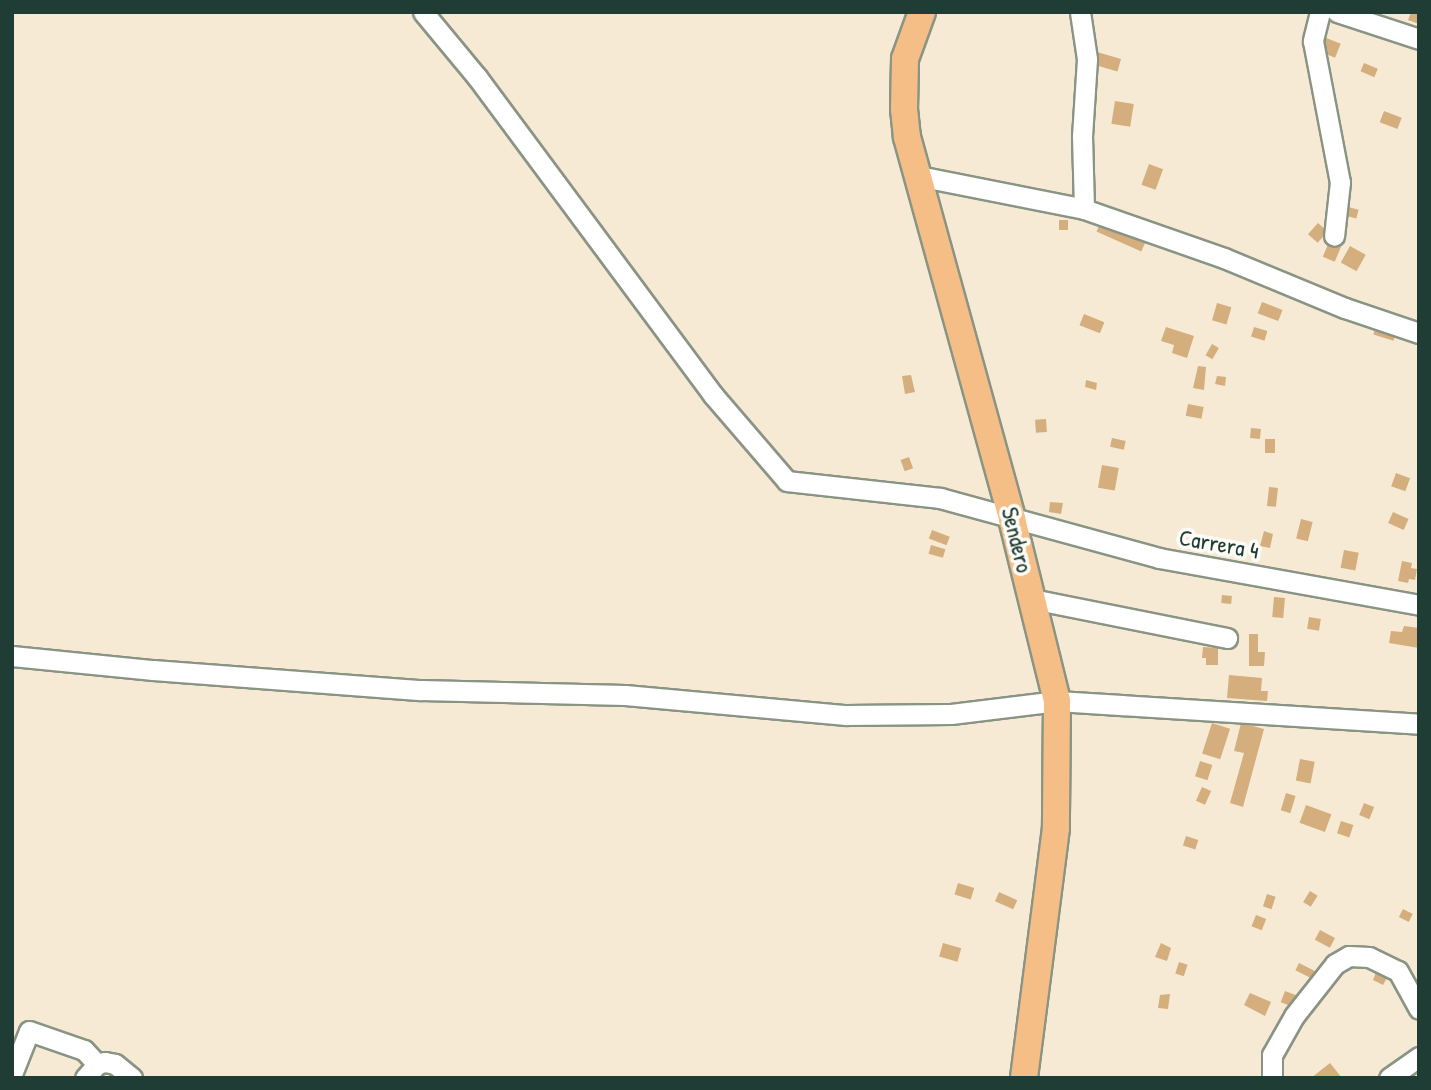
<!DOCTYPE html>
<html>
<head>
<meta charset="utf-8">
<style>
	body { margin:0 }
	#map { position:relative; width:1431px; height:1090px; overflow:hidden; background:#f6ead5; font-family:"Patrick Hand",sans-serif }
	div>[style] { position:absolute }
	.building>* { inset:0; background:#d5ae7e; transform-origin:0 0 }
	.roads { filter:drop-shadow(2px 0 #8a9484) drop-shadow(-2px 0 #8a9484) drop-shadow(0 2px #8a9484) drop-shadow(0 -2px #8a9484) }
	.minor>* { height:19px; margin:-9.5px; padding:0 9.5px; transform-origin:9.5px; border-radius:9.5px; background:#fff }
	.major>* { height:26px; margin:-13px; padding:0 13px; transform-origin:13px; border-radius:13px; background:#f6be87 }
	span { translate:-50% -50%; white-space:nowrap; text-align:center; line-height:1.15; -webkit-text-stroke:7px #fdfcf7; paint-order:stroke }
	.street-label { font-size:23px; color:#1f3d34 }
	.frame { position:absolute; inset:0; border:14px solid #1f3d34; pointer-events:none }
</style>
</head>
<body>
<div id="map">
	<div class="building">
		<i style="clip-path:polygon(1411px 12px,1419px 12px,1419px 24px,1408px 20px)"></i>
		<i style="left:1324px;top:37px;width:18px;height:15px;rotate:22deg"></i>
		<i style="left:1097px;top:52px;width:25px;height:13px;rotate:16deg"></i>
		<i style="left:1364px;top:63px;width:15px;height:9px;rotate:23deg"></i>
		<i style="left:1115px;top:101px;width:19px;height:23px;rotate:9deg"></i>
		<i style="left:1384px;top:111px;width:19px;height:12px;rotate:21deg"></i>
		<i style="left:1149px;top:164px;width:15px;height:22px;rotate:20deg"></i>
		<i style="left:1348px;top:207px;width:11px;height:9px;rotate:15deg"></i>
		<i style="left:1103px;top:217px;width:49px;height:16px;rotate:24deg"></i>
		<i style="left:1059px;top:220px;width:9px;height:10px"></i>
		<i style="left:1318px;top:223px;width:13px;height:15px;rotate:42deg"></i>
		<i style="left:1329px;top:242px;width:13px;height:16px;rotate:23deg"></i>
		<i style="left:1350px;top:246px;width:18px;height:19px;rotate:29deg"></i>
		<i style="left:1262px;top:302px;width:22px;height:12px;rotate:21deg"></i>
		<i style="left:1217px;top:303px;width:15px;height:18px;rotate:16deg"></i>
		<i style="left:1084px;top:314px;width:22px;height:12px;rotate:22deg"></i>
		<i style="left:1376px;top:326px;width:21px;height:9px;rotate:17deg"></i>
		<i style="clip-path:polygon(1166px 327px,1194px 336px,1187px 358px,1172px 353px,1174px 345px,1161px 341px)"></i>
		<i style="left:1254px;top:327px;width:14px;height:10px;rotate:17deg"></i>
		<i style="left:1212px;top:344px;width:8px;height:13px;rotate:30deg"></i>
		<i style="clip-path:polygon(1198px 366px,1206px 367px,1204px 390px,1193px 388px)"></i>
		<i style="clip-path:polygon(911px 375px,915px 392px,905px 394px,902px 376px)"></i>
		<i style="clip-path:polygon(1217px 376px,1226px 377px,1225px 386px,1215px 384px)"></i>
		<i style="clip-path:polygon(1086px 380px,1097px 383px,1096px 390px,1085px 387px)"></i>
		<i style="left:1188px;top:404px;width:16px;height:12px;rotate:11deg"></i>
		<i style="left:1046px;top:419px;width:13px;height:11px;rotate:86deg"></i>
		<i style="left:1251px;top:428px;width:10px;height:10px;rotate:6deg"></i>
		<i style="left:1112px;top:438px;width:14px;height:9px;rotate:12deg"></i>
		<i style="left:1265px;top:439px;width:10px;height:14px"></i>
		<i style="left:909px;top:457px;width:12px;height:9px;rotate:70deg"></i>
		<i style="left:1102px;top:465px;width:17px;height:23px;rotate:10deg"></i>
		<i style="left:1396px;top:473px;width:15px;height:14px;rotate:20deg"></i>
		<i style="left:1269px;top:487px;width:9px;height:19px;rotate:6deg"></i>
		<i style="clip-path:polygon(1050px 502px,1063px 503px,1061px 514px,1049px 512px)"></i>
		<i style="left:1393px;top:512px;width:17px;height:12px;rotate:24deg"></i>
		<i style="left:1301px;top:519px;width:12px;height:20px;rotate:14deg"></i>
		<i style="left:932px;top:530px;width:19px;height:9px;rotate:21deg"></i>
		<i style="clip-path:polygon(1264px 531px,1273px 534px,1270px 548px,1260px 546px)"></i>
		<i style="left:931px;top:545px;width:15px;height:9px;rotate:16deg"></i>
		<i style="left:1344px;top:550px;width:15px;height:18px;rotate:11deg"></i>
		<i style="clip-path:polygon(1402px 561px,1412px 563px,1411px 568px,1417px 569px,1415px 580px,1409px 579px,1408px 583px,1398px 581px)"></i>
		<i style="left:1222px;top:595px;width:10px;height:8px;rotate:6deg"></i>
		<i style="left:1274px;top:597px;width:11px;height:20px;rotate:5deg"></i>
		<i style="left:1309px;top:617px;width:12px;height:12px;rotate:9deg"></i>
		<i style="clip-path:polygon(1404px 626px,1419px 628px,1419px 648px,1389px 643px,1391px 631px,1402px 632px)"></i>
		<i style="clip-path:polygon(1249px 634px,1258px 634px,1258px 652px,1265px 652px,1264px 666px,1249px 666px)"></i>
		<i style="clip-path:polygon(1203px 647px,1218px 648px,1218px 665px,1206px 665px,1206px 658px,1202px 658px)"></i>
		<i style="clip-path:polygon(1229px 675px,1262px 678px,1261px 691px,1268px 691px,1267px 701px,1227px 698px)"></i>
		<i style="left:1212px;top:723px;width:19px;height:32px;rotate:18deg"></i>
		<i style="clip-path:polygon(1241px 723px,1264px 729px,1243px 807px,1230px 803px,1244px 753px,1234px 751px)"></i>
		<i style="left:1300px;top:759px;width:15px;height:22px;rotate:11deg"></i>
		<i style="left:1200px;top:761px;width:13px;height:16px;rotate:18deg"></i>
		<i style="left:1202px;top:787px;width:10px;height:15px;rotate:24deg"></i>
		<i style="left:1286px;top:793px;width:10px;height:18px;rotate:17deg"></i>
		<i style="left:1364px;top:803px;width:11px;height:13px;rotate:22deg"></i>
		<i style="left:1306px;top:805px;width:27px;height:19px;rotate:20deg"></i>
		<i style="left:1341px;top:821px;width:13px;height:13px;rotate:18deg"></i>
		<i style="left:1186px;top:836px;width:13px;height:10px;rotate:18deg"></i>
		<i style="left:958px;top:883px;width:17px;height:12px;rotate:17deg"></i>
		<i style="left:1310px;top:891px;width:9px;height:13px;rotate:32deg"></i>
		<i style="left:999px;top:892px;width:20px;height:10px;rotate:24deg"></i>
		<i style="left:1267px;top:894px;width:9px;height:13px;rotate:18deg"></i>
		<i style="left:1403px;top:909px;width:11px;height:9px;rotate:27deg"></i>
		<i style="left:1256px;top:915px;width:11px;height:12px;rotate:22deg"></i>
		<i style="left:1320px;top:930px;width:17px;height:11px;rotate:28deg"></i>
		<i style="left:943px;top:943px;width:19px;height:14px;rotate:16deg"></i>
		<i style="clip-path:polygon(1161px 943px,1171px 948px,1167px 961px,1155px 957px)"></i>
		<i style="left:1179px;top:962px;width:9px;height:12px;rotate:18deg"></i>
		<i style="left:1299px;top:963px;width:20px;height:8px;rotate:27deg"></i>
		<i style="clip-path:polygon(1379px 964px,1391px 970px,1383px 985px,1373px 980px)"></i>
		<i style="left:1285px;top:991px;width:17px;height:12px;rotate:21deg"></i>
		<i style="clip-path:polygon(1250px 993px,1271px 1002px,1265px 1016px,1244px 1005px)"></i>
		<i style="clip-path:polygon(1170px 994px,1168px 1009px,1158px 1008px,1160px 995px)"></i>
		<i style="clip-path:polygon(1330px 1063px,1342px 1078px,1311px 1078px)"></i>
	</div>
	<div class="roads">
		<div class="minor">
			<i style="left:423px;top:12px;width:85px;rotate:50.3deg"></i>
			<i style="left:477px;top:77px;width:396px;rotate:53.4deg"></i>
			<i style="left:713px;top:395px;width:113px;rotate:49.3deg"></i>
			<i style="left:787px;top:481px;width:154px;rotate:6.3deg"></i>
			<i style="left:940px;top:498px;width:227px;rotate:15.3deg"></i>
			<i style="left:1159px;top:558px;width:264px;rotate:10.2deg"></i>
			<i style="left:1080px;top:12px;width:48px;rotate:81.5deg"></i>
			<i style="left:1087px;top:59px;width:77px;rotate:93.7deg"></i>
			<i style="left:1082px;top:136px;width:73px;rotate:88.4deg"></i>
			<i style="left:1320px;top:12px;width:30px;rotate:104deg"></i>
			<i style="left:1313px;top:41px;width:144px;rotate:79.2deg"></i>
			<i style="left:1340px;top:182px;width:54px;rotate:96.3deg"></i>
			<i style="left:1337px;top:12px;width:86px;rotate:18.2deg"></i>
			<i style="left:918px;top:176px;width:169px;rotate:11.2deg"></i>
			<i style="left:1084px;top:209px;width:148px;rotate:19.3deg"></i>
			<i style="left:1224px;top:258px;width:131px;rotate:22.5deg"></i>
			<i style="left:1345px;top:308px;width:78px;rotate:18.7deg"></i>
			<i style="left:1032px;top:599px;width:199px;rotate:11.3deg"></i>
			<i style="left:12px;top:656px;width:142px;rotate:5.7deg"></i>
			<i style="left:153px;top:670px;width:269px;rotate:4.3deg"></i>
			<i style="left:421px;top:690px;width:204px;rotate:1.4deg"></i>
			<i style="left:625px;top:695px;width:222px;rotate:5.2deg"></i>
			<i style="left:846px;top:715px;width:105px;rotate:-0.5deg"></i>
			<i style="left:951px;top:714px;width:107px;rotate:-7deg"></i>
			<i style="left:1057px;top:701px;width:363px;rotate:3.6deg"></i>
			<i style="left:12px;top:1074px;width:46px;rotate:-68.4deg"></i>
			<i style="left:29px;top:1031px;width:58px;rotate:19.1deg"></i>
			<i style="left:84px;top:1050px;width:19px;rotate:47deg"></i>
			<i style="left:85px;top:1078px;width:18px;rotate:-49deg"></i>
			<i style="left:97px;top:1064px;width:8px;rotate:-14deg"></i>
			<i style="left:105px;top:1062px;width:10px;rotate:11deg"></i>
			<i style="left:115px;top:1064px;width:22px;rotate:39deg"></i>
			<i style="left:1272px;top:1078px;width:23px;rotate:-90deg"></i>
			<i style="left:1272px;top:1055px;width:45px;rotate:-60.6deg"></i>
			<i style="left:1294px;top:1016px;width:66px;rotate:-51.7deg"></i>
			<i style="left:1335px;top:964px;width:16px;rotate:-30deg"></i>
			<i style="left:1349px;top:956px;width:20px;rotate:3deg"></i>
			<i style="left:1369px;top:957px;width:32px;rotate:26deg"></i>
			<i style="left:1398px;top:971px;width:43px;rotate:61.1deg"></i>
			<i style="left:1389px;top:1078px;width:37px;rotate:-35deg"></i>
		</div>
		<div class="major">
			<i style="left:922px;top:12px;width:50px;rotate:109.9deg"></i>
			<i style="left:905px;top:59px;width:50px;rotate:91.1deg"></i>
			<i style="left:904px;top:109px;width:28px;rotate:84deg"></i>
			<i style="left:907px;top:137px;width:396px;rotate:74.6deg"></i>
			<i style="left:1012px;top:519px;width:187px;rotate:76.1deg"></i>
			<i style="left:1057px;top:701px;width:127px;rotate:90.5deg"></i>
			<i style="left:1056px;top:828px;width:252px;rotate:97.3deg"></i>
		</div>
	</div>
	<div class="street-label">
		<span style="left:1017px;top:540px;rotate:76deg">Sendero</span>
		<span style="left:1219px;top:544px;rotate:10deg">Carrera 4</span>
	</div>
	<div class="frame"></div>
</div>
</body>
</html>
